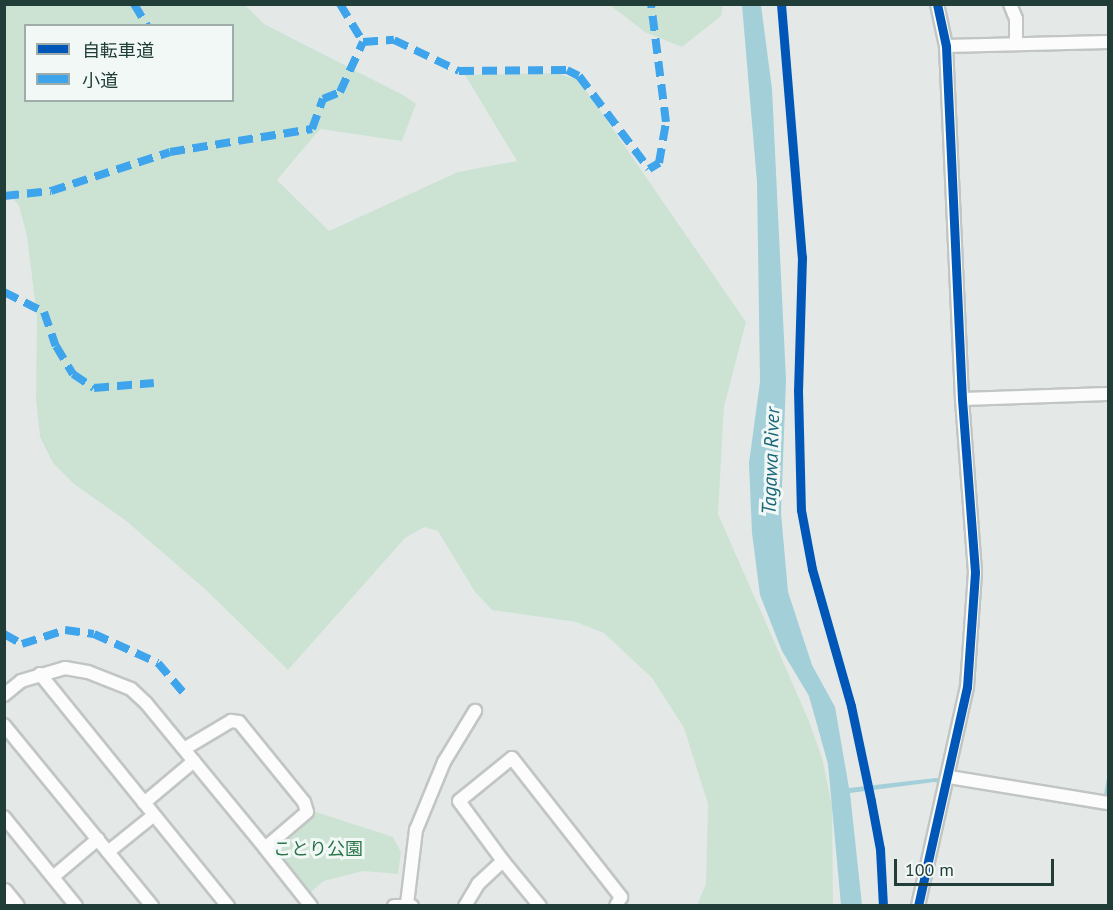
<!DOCTYPE html>
<html>
<head>
<meta charset="utf-8">
<style>
	body { margin:0 }
	#map { position:relative; width:1113px; height:910px; overflow:hidden; background:#e4e9e7; font-family:"PT Sans","Noto Sans JP",sans-serif }
	div>[style] { position:absolute }
	.green>* { inset:0; background:#cce3d4 }
	.water>* { inset:0; background:#a3cfd9 }
	.roads { filter:drop-shadow(2px 0 #c1c6c4) drop-shadow(-2px 0 #c1c6c4) drop-shadow(0 2px #c1c6c4) drop-shadow(0 -2px #c1c6c4) }
	.minor>* { height:12px; margin:-6px; padding:0 6px; transform-origin:6px; border-radius:6px; background:#fbfcfb }
	.tertiary>* { height:15px; margin:-7.5px; padding:0 7.5px; transform-origin:7.5px; border-radius:7.5px; background:#fbfcfb }
	.quiet>* { height:8px; margin-top:-4px; transform-origin:0; background:repeating-linear-gradient(90deg,#3ea4ec 0 15px,transparent 0 23px) }
	.cycleway>* { height:9px; margin:-4.5px; padding:0 4.5px; transform-origin:4.5px; border-radius:4.5px; background:#0057b8 }
	span { translate:-50% -50%; white-space:nowrap; text-align:center; line-height:1.15; -webkit-text-stroke:6px #f1f8f5; paint-order:stroke }
	.park-label { font-size:18px; color:#2a754a }
	.water-label { font-size:20px; color:#1a667a; font-style:italic }
	.frame { position:absolute; inset:0; border:6px solid #213d37; pointer-events:none }
	.legend { position:absolute; left:24px; top:24px; width:210px; height:78px; box-sizing:border-box; background:#f1f8f5; border:2px solid #9eada9; margin:0; padding:8px 10px; list-style:none; font-size:18px; color:#213d37 }
	.legend li { display:flex; align-items:center; gap:12px; height:30px }
	.legend b { width:30px; border:2px solid #9eada9 }
	.scale { position:absolute; left:894px; top:859px; width:160px; height:27px; box-sizing:border-box; border:3px solid #213d37; border-top:0; padding-left:8px; font-size:18px; line-height:21px; white-space:nowrap; color:#213d37; -webkit-text-stroke:4px #f1f8f5; paint-order:stroke }
</style>
</head>
<body>
<div id="map">
	<div class="green">
		<i style="clip-path:polygon(evenodd,5px 4px,245px 5px,264px 24px,405px 96px,416px 104px,402px 141px,320px 129px,277px 180px,329px 231px,458px 172px,517px 161px,465px 75px,556px 73px,579px 80px,746px 322px,724px 407px,718px 514px,809px 721px,823px 761px,832px 807px,833px 905px,697px 905px,706px 884px,708px 804px,684px 728px,652px 678px,604px 633px,576px 622px,492px 610px,475px 592px,438px 531px,424px 527px,405px 538px,288px 670px,206px 590px,125px 520px,74px 484px,53px 463px,40px 437px,36px 400px,37px 317px,27px 236px,19px 206px,12px 197px,5px 196px,5px 4px,26px 26px,232px 26px,232px 100px,26px 100px,26px 26px)"></i>
		<i style="clip-path:polygon(610px 5px,723px 5px,721px 16px,682px 47px,645px 32px)"></i>
		<i style="clip-path:polygon(313px 811px,393px 837px,401px 852px,398px 874px,363px 871px,324px 881px,308px 894px,269px 848px)"></i>
	</div>
	<div class="water">
		<i style="clip-path:polygon(742px 5px,761px 5px,772px 89px,786px 380px,781px 513px,788px 592px,812px 665px,835px 707px,849px 788px,936px 778px,1102px 807px,1108px 772px,1108px 800px,1104px 811px,934px 782px,850px 793px,862px 905px,841px 905px,828px 764px,809px 696px,782px 651px,760px 595px,752px 533px,749px 463px,760px 382px,757px 182px)"></i>
	</div>
	<div class="roads">
		<div class="minor">
			<i style="left:1010px;top:4px;width:16px;rotate:68deg"></i>
			<i style="left:1016px;top:19px;width:25px;rotate:90deg"></i>
			<i style="left:946px;top:46px;width:162px;rotate:-1.4deg"></i>
			<i style="left:962px;top:399px;width:146px;rotate:-2deg"></i>
			<i style="left:40px;top:674px;width:299px;rotate:51deg"></i>
			<i style="left:4px;top:695px;width:22px;rotate:-39deg"></i>
			<i style="left:21px;top:681px;width:46px;rotate:-16.5deg"></i>
			<i style="left:65px;top:668px;width:23px;rotate:10deg"></i>
			<i style="left:88px;top:672px;width:46px;rotate:21.6deg"></i>
			<i style="left:131px;top:689px;width:21px;rotate:43deg"></i>
			<i style="left:146px;top:703px;width:188px;rotate:50.6deg"></i>
			<i style="left:4px;top:725px;width:234px;rotate:50.7deg"></i>
			<i style="left:184px;top:749px;width:55px;rotate:-30.8deg"></i>
			<i style="left:231px;top:721px;width:8px;rotate:7deg"></i>
			<i style="left:239px;top:722px;width:103px;rotate:50.9deg"></i>
			<i style="left:304px;top:802px;width:10px;rotate:73deg"></i>
			<i style="left:307px;top:812px;width:55px;rotate:139.4deg"></i>
			<i style="left:265px;top:848px;width:74px;rotate:51.6deg"></i>
			<i style="left:949px;top:777px;width:161px;rotate:9.3deg"></i>
			<i style="left:144px;top:803px;width:65px;rotate:-40deg"></i>
			<i style="left:4px;top:817px;width:114px;rotate:51deg"></i>
			<i style="left:108px;top:852px;width:59px;rotate:-38.8deg"></i>
			<i style="left:503px;top:861px;width:74px;rotate:-126.3deg"></i>
			<i style="left:459px;top:801px;width:68px;rotate:-39.1deg"></i>
			<i style="left:512px;top:758px;width:177px;rotate:51.9deg"></i>
			<i style="left:621px;top:897px;width:10px;rotate:119deg"></i>
			<i style="left:53px;top:877px;width:59px;rotate:-40.2deg"></i>
			<i style="left:407px;top:904px;width:75px;rotate:-83.1deg"></i>
			<i style="left:416px;top:830px;width:74px;rotate:-67.6deg"></i>
			<i style="left:444px;top:762px;width:60px;rotate:-58.7deg"></i>
			<i style="left:394px;top:906px;width:18px"></i>
			<i style="left:465px;top:906px;width:26px;rotate:-59deg"></i>
			<i style="left:478px;top:884px;width:34px;rotate:-43deg"></i>
			<i style="left:503px;top:861px;width:58px;rotate:50.6deg"></i>
			<i style="left:918px;top:906px;width:224px;rotate:-77.4deg"></i>
			<i style="left:967px;top:687px;width:115px;rotate:-86deg"></i>
			<i style="left:975px;top:572px;width:173px;rotate:-94.3deg"></i>
			<i style="left:962px;top:399px;width:353px;rotate:-92.6deg"></i>
			<i style="left:946px;top:46px;width:43px;rotate:-102.1deg"></i>
		</div>
		<div class="tertiary">
			<i style="left:4px;top:891px;width:19px;rotate:51deg"></i>
		</div>
	</div>
	<div class="quiet">
		<i style="left:134px;top:4px;width:26px;rotate:59deg"></i>
		<i style="left:340px;top:4px;width:44px;rotate:58.8deg"></i>
		<i style="left:4px;top:196px;width:47px;rotate:-6.1deg"></i>
		<i style="left:51px;top:191px;width:125px;rotate:-18.1deg"></i>
		<i style="left:170px;top:152px;width:144px;rotate:-9.2deg"></i>
		<i style="left:312px;top:129px;width:32px;rotate:-70deg"></i>
		<i style="left:323px;top:99px;width:18px;rotate:-22deg"></i>
		<i style="left:340px;top:92px;width:55px;rotate:-65.3deg"></i>
		<i style="left:363px;top:42px;width:31px;rotate:-4deg"></i>
		<i style="left:394px;top:40px;width:72px;rotate:25.5deg"></i>
		<i style="left:459px;top:71px;width:108px;rotate:-0.5deg"></i>
		<i style="left:567px;top:70px;width:13px;rotate:27deg"></i>
		<i style="left:579px;top:76px;width:116px;rotate:53deg"></i>
		<i style="left:649px;top:169px;width:12px;rotate:-31deg"></i>
		<i style="left:659px;top:163px;width:42px;rotate:-80.3deg"></i>
		<i style="left:666px;top:122px;width:119px;rotate:-97.2deg"></i>
		<i style="left:4px;top:292px;width:45px;rotate:26.6deg"></i>
		<i style="left:44px;top:312px;width:36px;rotate:71deg"></i>
		<i style="left:56px;top:346px;width:33px;rotate:59deg"></i>
		<i style="left:73px;top:374px;width:25px;rotate:34deg"></i>
		<i style="left:94px;top:388px;width:60px;rotate:-4.8deg"></i>
		<i style="left:4px;top:634px;width:21px;rotate:29deg"></i>
		<i style="left:22px;top:644px;width:45px;rotate:-18deg"></i>
		<i style="left:65px;top:630px;width:29px;rotate:8deg"></i>
		<i style="left:94px;top:634px;width:70px;rotate:24.4deg"></i>
		<i style="left:158px;top:663px;width:45px;rotate:49.5deg"></i>
	</div>
	<div class="cycleway">
		<i style="left:781px;top:4px;width:254px;rotate:85.3deg"></i>
		<i style="left:802px;top:257px;width:133px;rotate:91.7deg"></i>
		<i style="left:798px;top:390px;width:120px;rotate:88.6deg"></i>
		<i style="left:801px;top:510px;width:60px;rotate:79.4deg"></i>
		<i style="left:812px;top:569px;width:142px;rotate:74.1deg"></i>
		<i style="left:851px;top:706px;width:97px;rotate:78.1deg"></i>
		<i style="left:871px;top:801px;width:49px;rotate:79.4deg"></i>
		<i style="left:880px;top:849px;width:57px;rotate:87deg"></i>
		<i style="left:918px;top:906px;width:224px;rotate:-77.4deg"></i>
		<i style="left:967px;top:687px;width:115px;rotate:-86deg"></i>
		<i style="left:975px;top:572px;width:173px;rotate:-94.3deg"></i>
		<i style="left:962px;top:399px;width:353px;rotate:-92.6deg"></i>
		<i style="left:946px;top:46px;width:43px;rotate:-102.1deg"></i>
	</div>
	<div class="park-label">
		<span style="left:318px;top:849px">ことり公園</span>
	</div>
	<div class="water-label">
		<span style="left:771px;top:461px;rotate:-88deg">Tagawa River</span>
	</div>
	<div class="frame"></div>
	<ul class="legend">
	<li><b style="height:8px;background:#0057b8"></b>自転車道</li>
	<li><b style="height:8px;background:#3ea4ec"></b>小道</li>
	</ul>
	<div class="scale">100 m</div>
</div>
</body>
</html>
